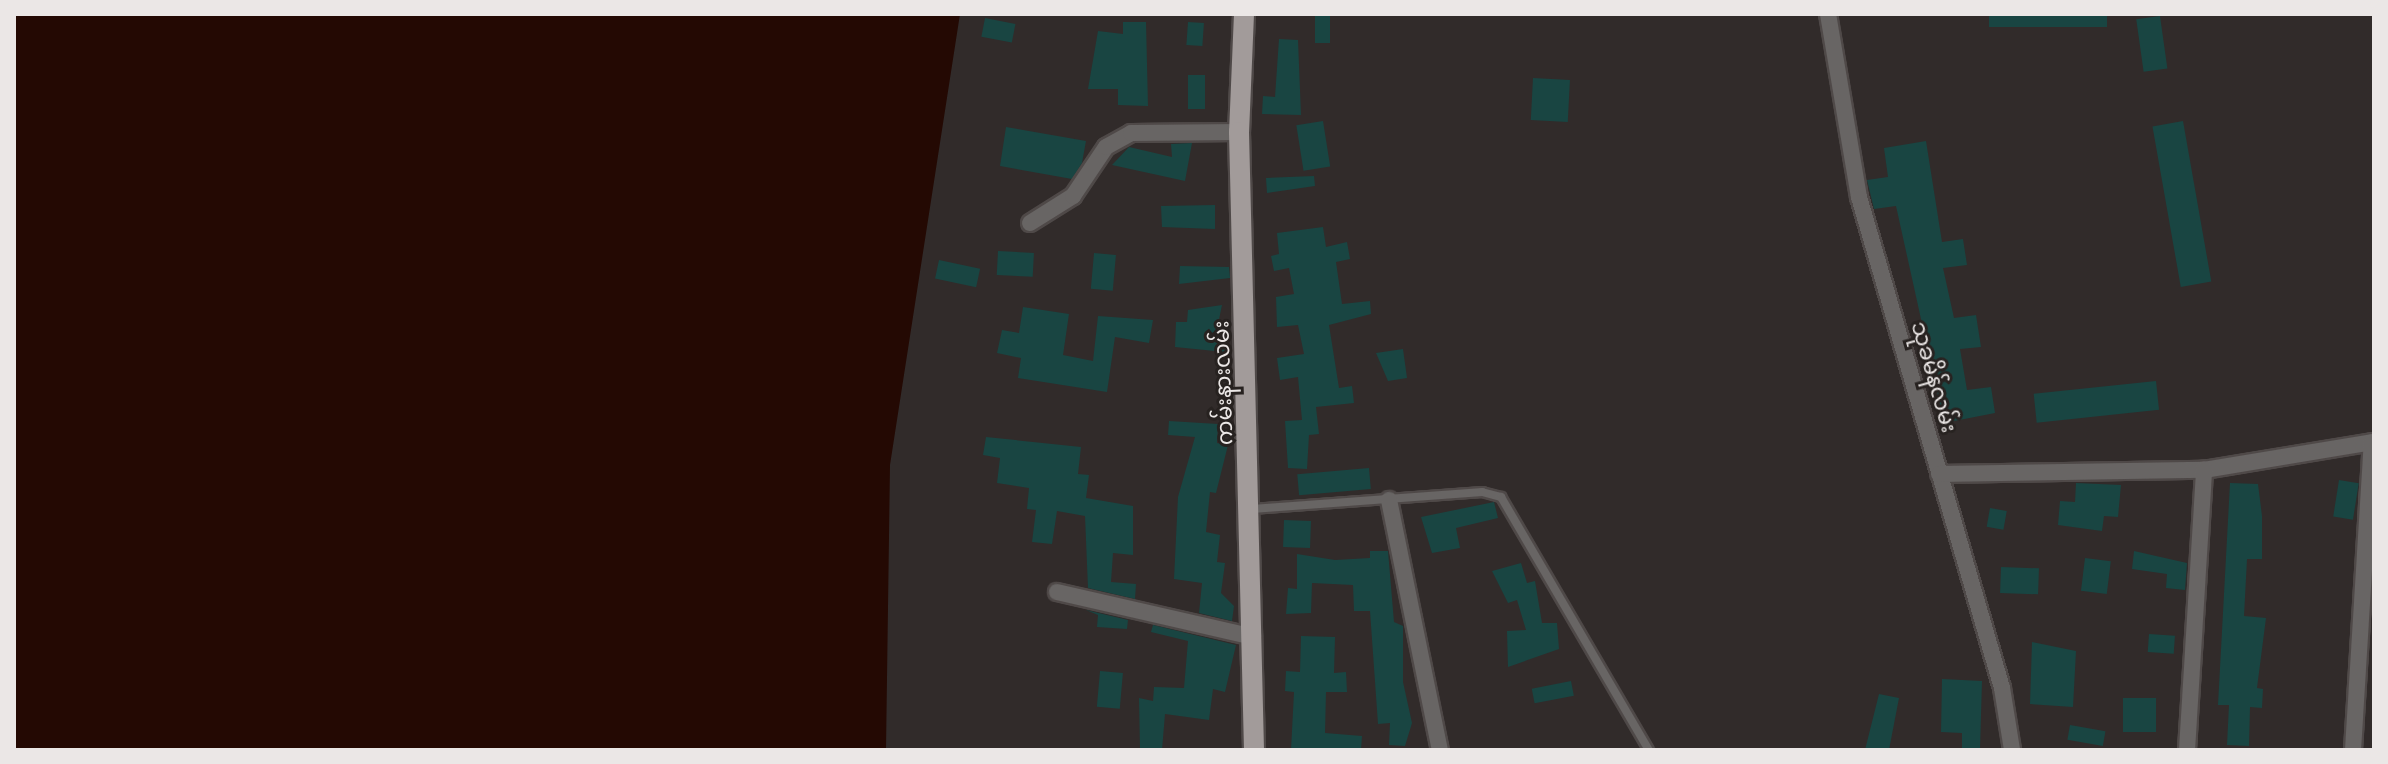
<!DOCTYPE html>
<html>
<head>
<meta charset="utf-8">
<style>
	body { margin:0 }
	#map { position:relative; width:2388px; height:764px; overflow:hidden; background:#312b2a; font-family:Figtree,"Noto Sans Myanmar",sans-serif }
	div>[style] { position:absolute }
	.water>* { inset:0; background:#240903 }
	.building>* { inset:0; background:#194542; transform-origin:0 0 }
	.roads { filter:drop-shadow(2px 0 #4f4948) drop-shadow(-2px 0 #4f4948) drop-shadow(0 2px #4f4948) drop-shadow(0 -2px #4f4948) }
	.service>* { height:8px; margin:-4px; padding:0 4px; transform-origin:4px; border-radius:4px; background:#686564 }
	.minor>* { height:16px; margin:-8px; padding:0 8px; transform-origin:8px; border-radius:8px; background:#686564 }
	.primary>* { height:20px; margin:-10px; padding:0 10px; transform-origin:10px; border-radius:10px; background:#a29b9a }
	span { translate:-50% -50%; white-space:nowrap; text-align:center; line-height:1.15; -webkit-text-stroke:6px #272220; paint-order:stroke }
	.street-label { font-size:22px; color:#ebe7e6 }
	.frame { position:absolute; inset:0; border:16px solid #ebe7e6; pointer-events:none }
</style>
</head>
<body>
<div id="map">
	<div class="water">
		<i style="clip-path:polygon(14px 14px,960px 14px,890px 465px,886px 750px,14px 750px)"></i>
	</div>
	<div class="building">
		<i style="left:1315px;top:14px;width:15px;height:29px"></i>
		<i style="left:1989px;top:14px;width:118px;height:13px"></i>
		<i style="left:2160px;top:16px;width:53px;height:24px;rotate:82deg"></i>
		<i style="left:985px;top:18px;width:31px;height:19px;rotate:11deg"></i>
		<i style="clip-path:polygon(1123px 22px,1146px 22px,1148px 106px,1118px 105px,1118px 89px,1088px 89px,1098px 31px,1123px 34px)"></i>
		<i style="left:1188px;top:22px;width:16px;height:23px;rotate:4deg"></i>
		<i style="clip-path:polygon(1279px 39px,1298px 40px,1301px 115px,1262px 114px,1263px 96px,1275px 97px)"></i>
		<i style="left:1188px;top:75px;width:17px;height:34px"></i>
		<i style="left:1533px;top:78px;width:37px;height:42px;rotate:3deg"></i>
		<i style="left:1323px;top:121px;width:46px;height:27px;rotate:81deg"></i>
		<i style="left:2183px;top:121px;width:163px;height:31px;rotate:80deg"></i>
		<i style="clip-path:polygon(1006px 127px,1086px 141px,1082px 163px,1072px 179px,1000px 166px)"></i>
		<i style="clip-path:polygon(1926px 141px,1942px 242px,1963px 239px,1967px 265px,1943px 268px,1954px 318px,1976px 315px,1981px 347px,1960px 349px,1967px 390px,1991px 387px,1995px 413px,1944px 423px,1896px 206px,1874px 209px,1867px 180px,1888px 177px,1884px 148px)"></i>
		<i style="clip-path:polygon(1192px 143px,1185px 181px,1112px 165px,1129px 147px,1172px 157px,1171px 144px)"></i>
		<i style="clip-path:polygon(1314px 176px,1315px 186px,1267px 193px,1266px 178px)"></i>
		<i style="clip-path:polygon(1215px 205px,1215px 229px,1162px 227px,1161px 206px)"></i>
		<i style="clip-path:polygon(1323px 227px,1326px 247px,1347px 242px,1350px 259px,1336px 262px,1342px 304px,1370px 301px,1371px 314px,1329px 325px,1339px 388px,1352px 386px,1354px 403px,1316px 407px,1319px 434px,1309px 435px,1307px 469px,1288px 468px,1285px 421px,1302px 420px,1298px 377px,1280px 380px,1277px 358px,1304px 354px,1298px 325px,1277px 327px,1276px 297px,1294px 294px,1289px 268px,1274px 271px,1271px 256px,1279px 254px,1277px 233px)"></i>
		<i style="left:998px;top:251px;width:36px;height:24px;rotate:3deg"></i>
		<i style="left:1094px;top:253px;width:22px;height:36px;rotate:5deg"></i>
		<i style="left:939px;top:260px;width:42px;height:19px;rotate:12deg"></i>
		<i style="clip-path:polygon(1180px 266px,1229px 267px,1230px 278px,1179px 284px)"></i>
		<i style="clip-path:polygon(1222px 305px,1217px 329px,1228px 330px,1225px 352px,1175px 347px,1176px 322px,1187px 322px,1188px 310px)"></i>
		<i style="clip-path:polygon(1023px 307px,1069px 314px,1063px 355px,1093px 361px,1098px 316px,1153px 320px,1149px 343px,1115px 337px,1107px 392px,1018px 378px,1021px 358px,997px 353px,1002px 330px,1019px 333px)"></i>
		<i style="clip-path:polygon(1403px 349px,1407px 378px,1388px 381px,1376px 353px)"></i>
		<i style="left:2156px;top:381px;width:29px;height:123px;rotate:84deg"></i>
		<i style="clip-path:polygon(1169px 421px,1218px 424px,1217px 443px,1228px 445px,1216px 493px,1210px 492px,1206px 532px,1220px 535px,1217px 562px,1225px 563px,1221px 593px,1234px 606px,1232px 621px,1199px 613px,1202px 583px,1174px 579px,1178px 497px,1195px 437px,1168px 435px)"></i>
		<i style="clip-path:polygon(986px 437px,1081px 447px,1078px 474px,1089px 475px,1086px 498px,1133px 506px,1133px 555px,1113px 553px,1111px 582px,1136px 584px,1135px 599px,1088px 588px,1085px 516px,1057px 511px,1052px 544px,1032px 542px,1036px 510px,1027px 509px,1029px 488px,997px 483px,1000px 458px,983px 455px)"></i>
		<i style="left:1369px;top:468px;width:21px;height:72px;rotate:85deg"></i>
		<i style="left:2339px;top:480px;width:20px;height:37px;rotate:9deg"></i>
		<i style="clip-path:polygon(2076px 483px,2121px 485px,2118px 517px,2104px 516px,2102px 531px,2058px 525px,2060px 501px,2075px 502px)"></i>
		<i style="clip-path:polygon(2230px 483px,2258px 484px,2262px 516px,2262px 559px,2247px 559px,2244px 616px,2266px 618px,2257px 688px,2263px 689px,2262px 708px,2250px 707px,2249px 746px,2227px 745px,2229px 705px,2218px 705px)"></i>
		<i style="clip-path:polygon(1494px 502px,1498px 518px,1456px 528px,1460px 548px,1432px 553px,1421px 517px)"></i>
		<i style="left:1990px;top:508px;width:17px;height:19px;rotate:10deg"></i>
		<i style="left:1284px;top:520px;width:27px;height:27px;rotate:2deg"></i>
		<i style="clip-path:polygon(1370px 551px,1388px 551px,1394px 622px,1403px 626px,1403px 682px,1412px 723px,1405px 746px,1389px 745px,1390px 723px,1378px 724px,1370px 611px,1354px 611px,1353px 585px,1312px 583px,1311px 613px,1286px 614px,1288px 588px,1297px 589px,1297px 554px,1335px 560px,1370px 558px)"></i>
		<i style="clip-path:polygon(2134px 551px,2187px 563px,2185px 590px,2166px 588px,2167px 574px,2132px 569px)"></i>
		<i style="left:2085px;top:558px;width:26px;height:33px;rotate:7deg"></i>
		<i style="clip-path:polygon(1521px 563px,1527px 583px,1535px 581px,1542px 623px,1557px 623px,1559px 649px,1508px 667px,1507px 631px,1526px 630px,1517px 600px,1508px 603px,1492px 571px)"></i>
		<i style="left:2001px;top:567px;width:38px;height:26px;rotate:2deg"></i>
		<i style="clip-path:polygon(1086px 610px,1128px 620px,1127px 629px,1097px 627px,1098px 615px)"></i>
		<i style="clip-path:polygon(1153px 625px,1236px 645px,1225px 692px,1213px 689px,1209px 720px,1165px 714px,1162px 750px,1140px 750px,1139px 698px,1153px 701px,1154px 687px,1184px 688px,1188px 641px,1151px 632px)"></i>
		<i style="left:2149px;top:634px;width:26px;height:18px;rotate:4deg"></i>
		<i style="clip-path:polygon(1301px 636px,1335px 637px,1334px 673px,1346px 672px,1347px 692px,1326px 692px,1325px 733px,1362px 736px,1361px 750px,1291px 750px,1294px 692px,1285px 691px,1286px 671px,1300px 672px)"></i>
		<i style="clip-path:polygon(2032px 642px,2076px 651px,2073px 707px,2030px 704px)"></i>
		<i style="left:1100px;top:671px;width:23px;height:36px;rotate:5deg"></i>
		<i style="clip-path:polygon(1942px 679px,1982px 681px,1980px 750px,1962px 750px,1962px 733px,1941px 732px)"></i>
		<i style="left:1571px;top:681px;width:15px;height:40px;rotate:79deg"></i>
		<i style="clip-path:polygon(1879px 694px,1899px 698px,1889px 750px,1865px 750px)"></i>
		<i style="left:2123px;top:698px;width:33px;height:34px"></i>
		<i style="left:2070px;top:725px;width:36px;height:15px;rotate:10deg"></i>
	</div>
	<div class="roads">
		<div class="service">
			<i style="left:1252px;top:509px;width:231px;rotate:-4.2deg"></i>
			<i style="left:1482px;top:492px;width:20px;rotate:15deg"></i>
			<i style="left:1501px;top:497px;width:293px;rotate:59.7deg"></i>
		</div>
		<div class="minor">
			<i style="left:1828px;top:14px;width:186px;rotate:80.4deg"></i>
			<i style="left:1859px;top:197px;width:511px;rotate:73.76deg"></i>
			<i style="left:2002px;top:688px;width:63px;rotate:80.8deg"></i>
			<i style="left:1030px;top:223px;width:51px;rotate:-32.1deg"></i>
			<i style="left:1073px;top:196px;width:59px;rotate:-56deg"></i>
			<i style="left:1106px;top:147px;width:29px;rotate:-29deg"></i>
			<i style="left:1131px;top:133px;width:108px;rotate:-0.5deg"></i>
			<i style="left:1939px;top:474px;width:265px;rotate:-0.9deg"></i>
			<i style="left:2204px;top:470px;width:172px;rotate:-9.4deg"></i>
			<i style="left:1389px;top:500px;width:255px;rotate:78.5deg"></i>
			<i style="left:1057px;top:592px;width:201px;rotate:12.9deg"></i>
			<i style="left:2187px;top:750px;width:281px;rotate:-86.5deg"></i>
			<i style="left:2353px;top:750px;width:308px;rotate:-86.5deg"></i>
		</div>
		<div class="primary">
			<i style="left:1244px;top:14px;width:118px;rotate:92.4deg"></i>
			<i style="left:1239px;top:132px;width:618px;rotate:88.61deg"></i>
		</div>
	</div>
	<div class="street-label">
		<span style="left:1934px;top:377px;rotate:74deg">သုခမိန်လမ်း</span>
		<span style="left:1223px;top:383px;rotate:-92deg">ကမ်းနားလမ်း</span>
	</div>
	<div class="frame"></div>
</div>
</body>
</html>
